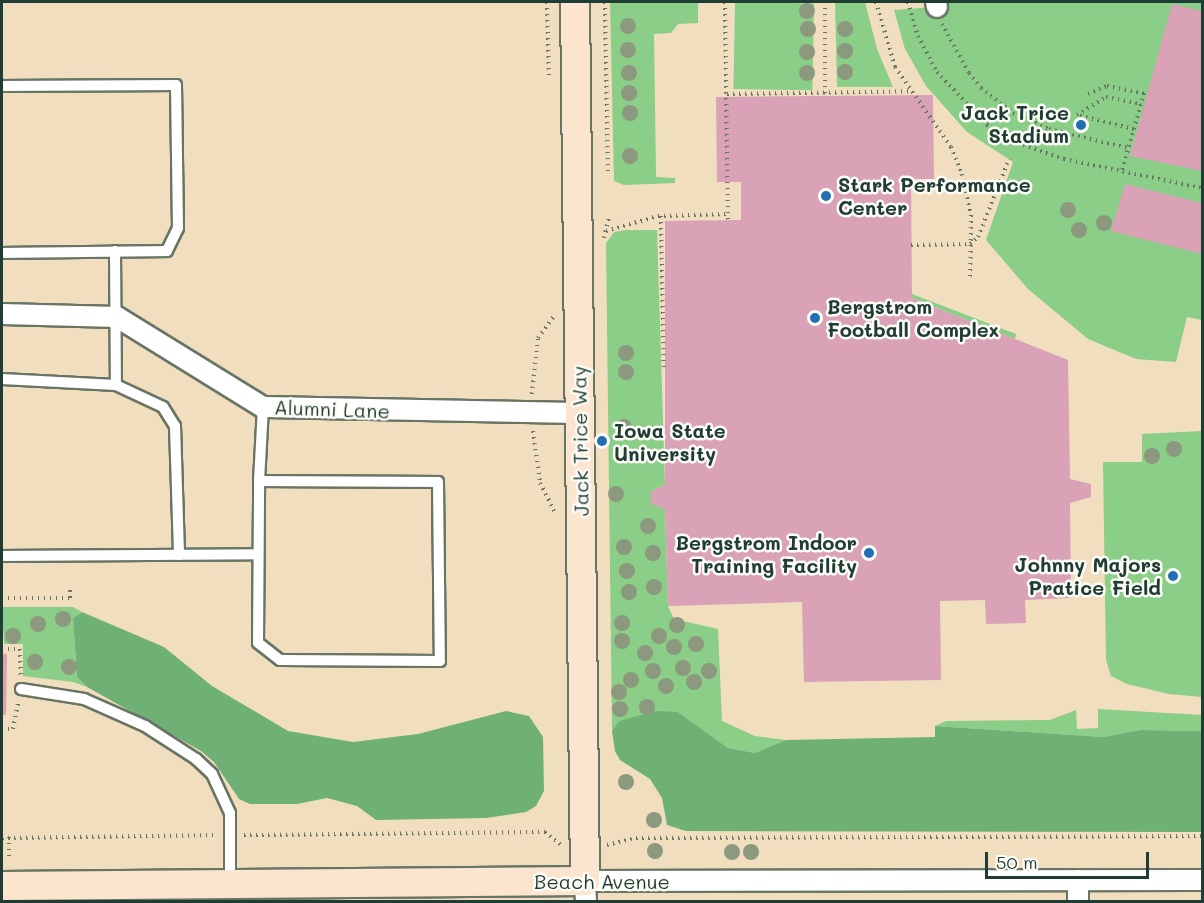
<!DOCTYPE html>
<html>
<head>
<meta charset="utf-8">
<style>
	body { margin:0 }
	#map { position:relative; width:1204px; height:903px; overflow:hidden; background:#f1debf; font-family:Mali,sans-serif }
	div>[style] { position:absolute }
	.green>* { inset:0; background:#8ace87; transform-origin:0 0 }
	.forest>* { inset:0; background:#6fb174 }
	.building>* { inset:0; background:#d9a2b6 }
	.path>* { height:4px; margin-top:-2px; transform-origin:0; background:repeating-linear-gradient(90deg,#687565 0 1.5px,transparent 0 6px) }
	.roads { filter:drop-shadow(2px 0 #687565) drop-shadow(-2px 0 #687565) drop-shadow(0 2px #687565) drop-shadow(0 -2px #687565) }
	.lane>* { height:10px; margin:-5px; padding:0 5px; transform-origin:5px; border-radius:5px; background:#fff }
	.street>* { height:20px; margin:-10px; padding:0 10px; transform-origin:10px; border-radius:10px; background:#fff }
	.secondary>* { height:28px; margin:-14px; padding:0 14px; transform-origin:14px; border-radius:14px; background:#fbe5cf }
	.trees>* { width:16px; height:16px; margin:-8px; border-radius:50%; background:#8c997e }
	.dots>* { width:16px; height:16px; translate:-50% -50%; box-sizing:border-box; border:3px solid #fdfcf7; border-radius:50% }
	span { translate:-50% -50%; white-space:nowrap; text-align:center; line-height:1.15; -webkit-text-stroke:5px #fdfcf7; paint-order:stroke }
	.poi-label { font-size:20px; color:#1f3d34; font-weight:700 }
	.right { translate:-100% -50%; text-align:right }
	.left { translate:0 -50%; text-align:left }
	.street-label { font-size:20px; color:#1f3d34 }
	.frame { position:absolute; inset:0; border:3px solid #1f3d34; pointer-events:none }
	.scale { position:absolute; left:985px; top:852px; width:164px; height:27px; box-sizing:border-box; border:3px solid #1f3d34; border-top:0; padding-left:8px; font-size:18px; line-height:21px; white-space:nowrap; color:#1f3d34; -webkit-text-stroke:4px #fdfcf7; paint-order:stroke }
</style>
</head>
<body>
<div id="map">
	<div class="green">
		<i style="clip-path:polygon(610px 2px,698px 2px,698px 23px,678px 24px,671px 33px,654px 34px,656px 177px,675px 178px,675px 183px,624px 185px,614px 181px)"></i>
		<i style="left:735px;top:2px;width:79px;height:87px;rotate:1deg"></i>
		<i style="clip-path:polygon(835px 2px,865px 2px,877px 49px,893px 87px,837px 87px)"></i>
		<i style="clip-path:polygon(947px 2px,1202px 2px,1202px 320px,1187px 317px,1176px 362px,1136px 359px,1088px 339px,1028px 289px,986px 240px,1013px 162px,967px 132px,926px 86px,905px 49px,894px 10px,947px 6px)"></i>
		<i style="clip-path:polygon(626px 230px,657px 230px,665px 485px,651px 491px,651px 503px,665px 509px,668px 606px,674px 619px,718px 629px,722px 721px,755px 736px,786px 740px,755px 753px,728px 748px,678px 712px,619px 721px,612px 731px,606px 243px,614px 232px)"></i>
		<i style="clip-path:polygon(912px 294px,1016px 334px,1015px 339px,912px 298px)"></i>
		<i style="clip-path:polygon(1202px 431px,1202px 697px,1169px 694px,1127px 684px,1111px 676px,1106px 660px,1103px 462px,1142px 462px,1142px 434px)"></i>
		<i style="clip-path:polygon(2px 607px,73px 607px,82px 612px,73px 618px,77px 677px,87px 687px,73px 682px,23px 676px,23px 644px,4px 644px)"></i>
		<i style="clip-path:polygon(1098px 709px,1202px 715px,1202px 731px,1140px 730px,1103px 737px,935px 726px,946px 721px,1050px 720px,1076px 710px,1077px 729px,1098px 728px)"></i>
	</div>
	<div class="forest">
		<i style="clip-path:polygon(82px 612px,164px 647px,212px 686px,288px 731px,353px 742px,418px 734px,506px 711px,529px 716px,543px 737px,544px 791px,536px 806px,526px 812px,486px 818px,376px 820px,357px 806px,327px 798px,297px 804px,250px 804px,239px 799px,214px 762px,201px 751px,87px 687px,77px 677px,73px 618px)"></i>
		<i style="clip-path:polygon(656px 711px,678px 712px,728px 748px,755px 753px,786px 740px,935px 737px,935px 726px,1103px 737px,1140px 730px,1202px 731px,1202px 832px,686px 831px,667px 825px,662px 798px,650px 779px,620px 760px,615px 751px,612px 731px,619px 721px)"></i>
	</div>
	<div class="building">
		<i style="clip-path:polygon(1172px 4px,1202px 11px,1202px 171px,1130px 156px)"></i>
		<i style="clip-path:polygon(933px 95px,934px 179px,911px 179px,912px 298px,1068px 360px,1070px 479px,1091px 484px,1091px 497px,1070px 503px,1071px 598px,1025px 600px,1026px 623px,986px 624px,985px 600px,940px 601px,941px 680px,804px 682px,802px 602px,668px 606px,665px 509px,651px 504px,651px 491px,665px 485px,665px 221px,741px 220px,741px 182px,717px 182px,716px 97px)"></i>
		<i style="clip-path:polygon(1125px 184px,1202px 203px,1202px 254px,1111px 231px)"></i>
		<i style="clip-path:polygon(2px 654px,7px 654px,6px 715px,2px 715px)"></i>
	</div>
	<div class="path">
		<i style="left:547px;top:2px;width:73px;rotate:88.4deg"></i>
		<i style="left:605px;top:2px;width:174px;rotate:89deg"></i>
		<i style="left:725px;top:2px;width:218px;rotate:89.2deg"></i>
		<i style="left:825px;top:2px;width:94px;rotate:90deg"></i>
		<i style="left:876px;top:2px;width:68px;rotate:73.7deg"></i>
		<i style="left:895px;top:67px;width:98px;rotate:55deg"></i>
		<i style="left:951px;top:147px;width:29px;rotate:68deg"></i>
		<i style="left:962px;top:174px;width:42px;rotate:77.6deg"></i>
		<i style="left:971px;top:215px;width:65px;rotate:90.9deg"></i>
		<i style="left:908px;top:2px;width:35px;rotate:74deg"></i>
		<i style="left:918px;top:36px;width:41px;rotate:62.2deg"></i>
		<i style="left:937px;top:72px;width:73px;rotate:46.7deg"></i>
		<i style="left:987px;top:125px;width:30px;rotate:33deg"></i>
		<i style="left:1012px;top:141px;width:55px;rotate:19.1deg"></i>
		<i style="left:1064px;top:159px;width:141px;rotate:11.9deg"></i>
		<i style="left:942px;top:24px;width:56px;rotate:61.1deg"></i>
		<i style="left:969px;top:73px;width:19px;rotate:51deg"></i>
		<i style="left:981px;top:88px;width:41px;rotate:38deg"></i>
		<i style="left:1013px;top:113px;width:39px;rotate:24deg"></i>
		<i style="left:1049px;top:129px;width:81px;rotate:13.5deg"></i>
		<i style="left:727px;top:94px;width:182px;rotate:-0.9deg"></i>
		<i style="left:1088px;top:94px;width:21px;rotate:-23deg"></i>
		<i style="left:1107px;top:86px;width:38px;rotate:11deg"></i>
		<i style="left:1144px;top:93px;width:81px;rotate:105.8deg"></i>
		<i style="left:1134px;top:129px;width:59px;rotate:-166.2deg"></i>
		<i style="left:1077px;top:115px;width:34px;rotate:-32deg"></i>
		<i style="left:1106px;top:97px;width:36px;rotate:11deg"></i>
		<i style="left:661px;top:216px;width:152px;rotate:88.9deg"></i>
		<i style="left:606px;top:231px;width:54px;rotate:-16.1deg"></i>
		<i style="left:658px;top:216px;width:70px;rotate:-1.6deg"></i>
		<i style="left:604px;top:238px;width:23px;rotate:-77deg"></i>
		<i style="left:911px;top:245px;width:59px;rotate:-1deg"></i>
		<i style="left:970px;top:244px;width:11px;rotate:-41deg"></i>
		<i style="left:978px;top:237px;width:84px;rotate:-68.3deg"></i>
		<i style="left:532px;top:394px;width:56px;rotate:-83.9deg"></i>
		<i style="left:538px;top:338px;width:26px;rotate:-54deg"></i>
		<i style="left:533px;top:431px;width:52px;rotate:82.3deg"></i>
		<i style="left:540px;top:483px;width:34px;rotate:63deg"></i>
		<i style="left:2px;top:598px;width:68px"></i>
		<i style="left:70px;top:598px;width:10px;rotate:-90deg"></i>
		<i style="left:2px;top:649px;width:18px"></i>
		<i style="left:20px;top:649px;width:26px;rotate:88deg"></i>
		<i style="left:2px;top:729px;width:11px"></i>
		<i style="left:13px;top:729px;width:26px;rotate:-79deg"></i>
		<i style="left:244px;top:835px;width:301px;rotate:-0.6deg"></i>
		<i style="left:545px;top:832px;width:21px;rotate:39deg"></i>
		<i style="left:9px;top:837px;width:22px;rotate:90deg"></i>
		<i style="left:2px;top:838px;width:213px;rotate:-0.8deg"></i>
		<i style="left:607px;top:845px;width:30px;rotate:-14deg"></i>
		<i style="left:636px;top:838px;width:566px;rotate:-0.2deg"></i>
	</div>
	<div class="roads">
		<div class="lane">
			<i style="left:2px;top:86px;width:174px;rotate:-0.3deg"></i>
			<i style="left:176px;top:85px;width:143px;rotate:89.2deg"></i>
			<i style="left:178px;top:228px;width:25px;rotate:116deg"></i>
			<i style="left:167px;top:251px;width:165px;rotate:179.3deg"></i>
			<i style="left:115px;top:251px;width:134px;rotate:89.6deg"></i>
			<i style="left:2px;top:379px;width:114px;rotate:3deg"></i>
			<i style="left:116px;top:385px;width:52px;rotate:25.1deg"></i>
			<i style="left:163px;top:407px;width:22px;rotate:58deg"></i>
			<i style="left:175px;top:426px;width:129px;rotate:88.2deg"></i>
			<i style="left:259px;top:481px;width:179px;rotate:0.3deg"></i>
			<i style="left:438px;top:482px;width:179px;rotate:89.4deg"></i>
			<i style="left:440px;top:661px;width:160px;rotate:-179.6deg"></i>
			<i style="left:280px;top:660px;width:28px;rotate:-142deg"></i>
			<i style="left:258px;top:643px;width:162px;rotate:-89.6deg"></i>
			<i style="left:259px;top:481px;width:74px;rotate:-86.9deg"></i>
			<i style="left:2px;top:556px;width:256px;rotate:-0.4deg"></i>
			<i style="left:21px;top:689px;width:64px;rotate:9deg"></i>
			<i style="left:84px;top:699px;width:67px;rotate:23.9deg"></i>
			<i style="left:145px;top:726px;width:61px;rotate:32.9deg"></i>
			<i style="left:196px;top:759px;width:22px;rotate:43deg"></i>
			<i style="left:212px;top:774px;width:43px;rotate:65.2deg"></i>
			<i style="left:230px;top:813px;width:71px;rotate:90deg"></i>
		</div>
		<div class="street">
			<i style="left:936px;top:2px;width:5px;rotate:79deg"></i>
			<i style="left:2px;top:314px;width:115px;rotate:1.5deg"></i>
			<i style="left:117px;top:317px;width:172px;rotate:31.7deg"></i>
			<i style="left:263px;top:407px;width:316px;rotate:1.1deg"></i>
			<i style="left:586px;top:902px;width:21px;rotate:-93deg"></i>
			<i style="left:585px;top:881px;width:617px;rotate:-0.09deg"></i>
			<i style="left:1078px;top:902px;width:22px;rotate:-90deg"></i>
		</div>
		<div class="secondary">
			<i style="left:2px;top:886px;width:583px;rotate:-0.49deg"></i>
			<i style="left:585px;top:881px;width:879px;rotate:-90.65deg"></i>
		</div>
	</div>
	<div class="trees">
		<i style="left:807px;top:11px"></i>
		<i style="left:628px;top:26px"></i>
		<i style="left:808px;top:29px"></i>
		<i style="left:845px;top:29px"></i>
		<i style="left:628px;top:50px"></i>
		<i style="left:845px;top:51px"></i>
		<i style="left:807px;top:52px"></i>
		<i style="left:845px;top:72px"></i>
		<i style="left:629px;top:73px"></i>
		<i style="left:807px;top:73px"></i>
		<i style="left:629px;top:93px"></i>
		<i style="left:630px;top:113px"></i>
		<i style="left:630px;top:156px"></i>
		<i style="left:1068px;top:210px"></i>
		<i style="left:1104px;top:223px"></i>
		<i style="left:1079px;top:230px"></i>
		<i style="left:626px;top:353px"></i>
		<i style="left:626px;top:372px"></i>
		<i style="left:624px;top:427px"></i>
		<i style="left:1174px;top:449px"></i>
		<i style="left:1152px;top:456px"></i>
		<i style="left:616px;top:494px"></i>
		<i style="left:648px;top:526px"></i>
		<i style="left:624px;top:547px"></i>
		<i style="left:653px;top:553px"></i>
		<i style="left:627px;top:571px"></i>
		<i style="left:654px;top:587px"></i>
		<i style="left:629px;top:592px"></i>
		<i style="left:63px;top:619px"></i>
		<i style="left:622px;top:623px"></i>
		<i style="left:38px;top:624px"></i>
		<i style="left:677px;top:625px"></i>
		<i style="left:13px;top:636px"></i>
		<i style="left:659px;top:636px"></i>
		<i style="left:622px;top:641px"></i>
		<i style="left:696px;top:644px"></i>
		<i style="left:674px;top:647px"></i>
		<i style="left:645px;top:653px"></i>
		<i style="left:35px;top:662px"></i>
		<i style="left:69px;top:667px"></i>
		<i style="left:683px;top:668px"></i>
		<i style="left:653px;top:671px"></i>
		<i style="left:709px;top:671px"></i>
		<i style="left:631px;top:680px"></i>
		<i style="left:694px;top:682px"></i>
		<i style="left:666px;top:686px"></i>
		<i style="left:619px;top:692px"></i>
		<i style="left:647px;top:707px"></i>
		<i style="left:620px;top:709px"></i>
		<i style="left:626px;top:782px"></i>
		<i style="left:654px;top:820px"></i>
		<i style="left:655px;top:851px"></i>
		<i style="left:732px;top:852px"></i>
		<i style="left:751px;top:852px"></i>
	</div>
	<div class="dots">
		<i style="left:1081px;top:125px;background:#1f6fb2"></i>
		<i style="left:826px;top:196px;background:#1f6fb2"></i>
		<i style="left:815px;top:318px;background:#1f6fb2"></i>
		<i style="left:602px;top:441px;background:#1f6fb2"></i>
		<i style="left:869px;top:553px;background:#1f6fb2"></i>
		<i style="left:1173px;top:576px;background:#1f6fb2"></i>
	</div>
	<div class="poi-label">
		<span class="right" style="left:1069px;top:124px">Jack Trice<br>Stadium</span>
		<span class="left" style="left:838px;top:196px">Stark Performance<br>Center</span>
		<span class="left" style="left:827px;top:318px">Bergstrom<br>Football Complex</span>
		<span class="left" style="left:614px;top:442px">Iowa State<br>University</span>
		<span class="right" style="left:857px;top:554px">Bergstrom Indoor<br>Training Facility</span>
		<span class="right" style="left:1161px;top:576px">Johnny Majors<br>Pratice Field</span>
	</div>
	<div class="street-label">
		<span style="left:332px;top:409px;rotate:2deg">Alumni Lane</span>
		<span style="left:580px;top:441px;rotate:-91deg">Jack Trice Way</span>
		<span style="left:602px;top:881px">Beach Avenue</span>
	</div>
	<div class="frame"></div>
	<div class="scale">50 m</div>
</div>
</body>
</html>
